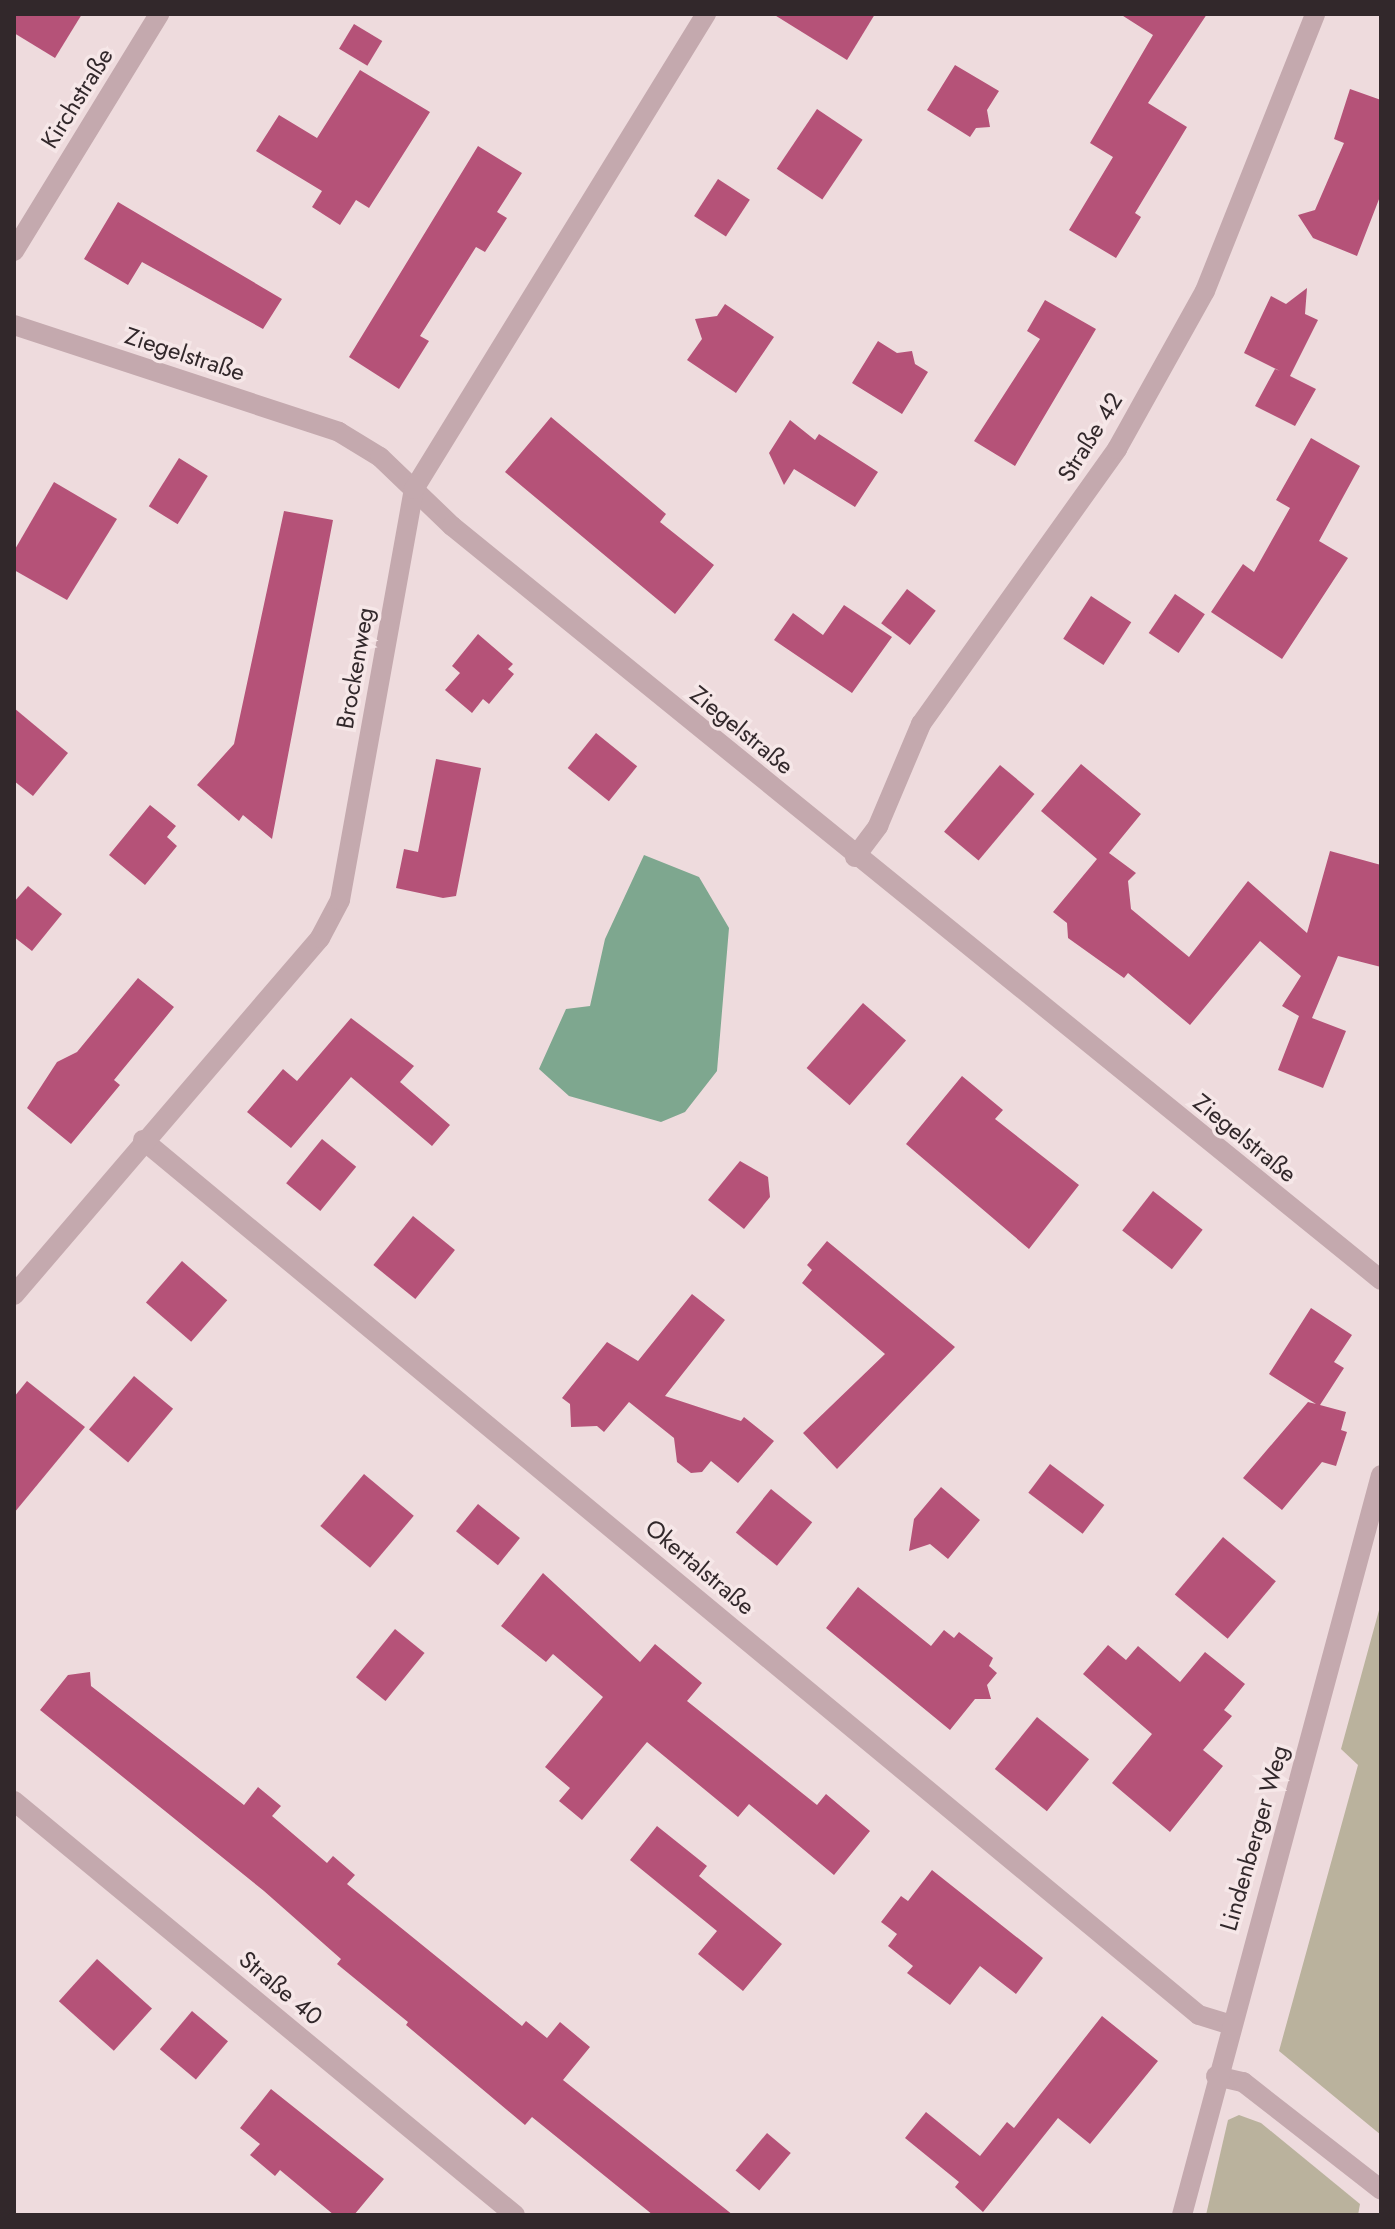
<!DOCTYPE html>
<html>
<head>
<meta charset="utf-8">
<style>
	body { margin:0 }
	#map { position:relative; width:1395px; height:2229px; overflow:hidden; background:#eedbdd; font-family:Jost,sans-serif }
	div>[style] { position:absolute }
	.green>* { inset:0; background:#bab29d }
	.water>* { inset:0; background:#7ea78f }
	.building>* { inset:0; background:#b55278; transform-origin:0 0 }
	.minor>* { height:20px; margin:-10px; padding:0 10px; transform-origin:10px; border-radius:10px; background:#c4a9ae }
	span { translate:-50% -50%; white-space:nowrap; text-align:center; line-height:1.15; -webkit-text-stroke:7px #f6e7e8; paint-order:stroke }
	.street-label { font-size:24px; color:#32282b }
	.frame { position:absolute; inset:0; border:16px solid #32282b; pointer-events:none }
</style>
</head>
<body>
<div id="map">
	<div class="green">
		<i style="clip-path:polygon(1381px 1603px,1381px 2135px,1279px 2051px,1358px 1765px,1341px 1749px)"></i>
		<i style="clip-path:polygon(1239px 2115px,1261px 2123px,1360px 2204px,1358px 2215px,1206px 2215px,1228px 2120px)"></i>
	</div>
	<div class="water">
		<i style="clip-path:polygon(644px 855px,699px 877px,729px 928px,717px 1071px,685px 1112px,661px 1122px,569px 1096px,539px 1069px,566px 1009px,590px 1006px,605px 939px)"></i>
	</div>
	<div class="building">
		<i style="clip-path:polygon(14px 14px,82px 14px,55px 58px,14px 33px)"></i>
		<i style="clip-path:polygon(773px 14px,875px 14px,847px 60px)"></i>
		<i style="clip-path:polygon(1120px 14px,1207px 14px,1148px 103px,1187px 127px,1135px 213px,1141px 217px,1116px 258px,1069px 230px,1113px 157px,1090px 143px,1153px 35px)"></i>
		<i style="left:354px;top:24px;width:33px;height:29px;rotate:31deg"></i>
		<i style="clip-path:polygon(955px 65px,999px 91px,987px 110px,990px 127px,976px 128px,970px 137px,927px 110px)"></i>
		<i style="clip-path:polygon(360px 70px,430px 112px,369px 208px,356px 200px,340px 225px,312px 207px,322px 191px,256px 151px,279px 115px,317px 138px)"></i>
		<i style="clip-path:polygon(1350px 89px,1381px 100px,1381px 194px,1357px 256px,1313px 238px,1298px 215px,1315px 210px,1344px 143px,1334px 139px)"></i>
		<i style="left:817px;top:109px;width:55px;height:72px;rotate:34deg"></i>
		<i style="clip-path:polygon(478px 146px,522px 173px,497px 212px,507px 218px,485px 252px,476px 247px,420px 336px,429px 341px,399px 389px,349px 357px)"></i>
		<i style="left:718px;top:179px;width:38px;height:44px;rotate:33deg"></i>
		<i style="clip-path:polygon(118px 202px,282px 299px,263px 329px,142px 262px,128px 285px,84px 259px)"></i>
		<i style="clip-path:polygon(1307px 288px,1305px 314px,1318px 320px,1290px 376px,1316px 389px,1295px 426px,1255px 406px,1275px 369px,1280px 371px,1244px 353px,1271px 296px,1286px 304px)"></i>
		<i style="clip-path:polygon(1045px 300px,1096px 329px,1015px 466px,974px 441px,1040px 339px,1027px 331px)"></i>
		<i style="clip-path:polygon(725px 304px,774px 337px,736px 393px,687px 360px,702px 339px,695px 319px,717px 316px)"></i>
		<i style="clip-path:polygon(878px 341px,897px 353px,912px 351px,915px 364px,928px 372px,902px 414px,852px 383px)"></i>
		<i style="clip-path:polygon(551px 417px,666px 514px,660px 522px,714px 565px,675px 614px,505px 472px)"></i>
		<i style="clip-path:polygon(790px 420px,815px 440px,819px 434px,878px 472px,855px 507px,794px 469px,784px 485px,769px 453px)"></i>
		<i style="clip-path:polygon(1311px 438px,1360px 466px,1319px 541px,1348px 558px,1282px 659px,1211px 612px,1243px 564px,1254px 572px,1290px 508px,1276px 500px)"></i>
		<i style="left:179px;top:458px;width:34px;height:57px;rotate:32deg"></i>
		<i style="clip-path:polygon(54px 482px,117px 519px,67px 600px,14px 570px,14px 551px)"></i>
		<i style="clip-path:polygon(284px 511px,333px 520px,272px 839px,243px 815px,239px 821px,197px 785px,234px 744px)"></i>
		<i style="left:907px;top:589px;width:36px;height:43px;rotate:37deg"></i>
		<i style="left:1175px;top:594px;width:36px;height:47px;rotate:34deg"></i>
		<i style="left:1091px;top:596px;width:48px;height:51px;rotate:33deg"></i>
		<i style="clip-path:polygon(844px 605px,892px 637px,852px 693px,774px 640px,793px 613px,823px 635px)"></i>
		<i style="clip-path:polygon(478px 634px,513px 664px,508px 669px,514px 674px,489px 704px,483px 699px,472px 713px,445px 690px,460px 673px,452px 666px)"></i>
		<i style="clip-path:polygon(14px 708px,68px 753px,33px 796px,14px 781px)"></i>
		<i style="left:596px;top:733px;width:53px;height:45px;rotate:39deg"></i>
		<i style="clip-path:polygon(436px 759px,481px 768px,456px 896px,443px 898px,396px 888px,404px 849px,418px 852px)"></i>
		<i style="clip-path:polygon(1081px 764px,1141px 814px,1109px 853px,1136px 873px,1128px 881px,1131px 909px,1189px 957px,1248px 881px,1307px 933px,1330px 851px,1381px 865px,1381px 967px,1338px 956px,1312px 1018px,1346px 1031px,1323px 1088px,1278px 1070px,1299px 1016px,1282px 1006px,1301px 976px,1260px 941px,1190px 1025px,1128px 973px,1124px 978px,1068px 938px,1067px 923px,1053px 912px,1097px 859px,1041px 811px)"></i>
		<i style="left:1000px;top:765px;width:45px;height:87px;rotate:40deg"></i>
		<i style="clip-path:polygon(150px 805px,176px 826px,167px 837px,177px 846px,145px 885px,109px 855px)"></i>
		<i style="clip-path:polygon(28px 886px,62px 914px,32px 951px,14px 937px,14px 902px)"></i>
		<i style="clip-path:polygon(138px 978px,174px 1007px,114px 1080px,120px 1085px,71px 1144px,27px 1108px,57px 1062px,77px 1052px)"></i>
		<i style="left:863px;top:1003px;width:57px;height:86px;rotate:41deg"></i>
		<i style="clip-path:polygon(351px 1018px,414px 1066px,400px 1082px,450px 1125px,432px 1146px,351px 1077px,291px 1148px,247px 1112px,283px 1069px,297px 1081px)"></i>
		<i style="clip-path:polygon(962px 1076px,1003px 1110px,995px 1119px,1079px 1185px,1029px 1249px,906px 1144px)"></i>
		<i style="left:322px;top:1139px;width:44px;height:57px;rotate:39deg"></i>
		<i style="clip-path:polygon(740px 1161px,768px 1177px,770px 1197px,744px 1229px,708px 1200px)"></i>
		<i style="left:1153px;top:1191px;width:63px;height:50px;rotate:38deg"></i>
		<i style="left:413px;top:1216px;width:54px;height:63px;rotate:39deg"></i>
		<i style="clip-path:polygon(827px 1241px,955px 1347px,837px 1469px,803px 1433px,885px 1354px,802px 1283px,812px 1270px,807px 1265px)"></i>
		<i style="left:182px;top:1261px;width:60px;height:55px;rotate:41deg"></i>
		<i style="clip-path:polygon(692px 1294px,725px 1320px,665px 1396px,741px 1421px,744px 1417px,774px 1441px,738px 1483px,711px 1461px,702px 1472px,691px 1473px,677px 1462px,674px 1438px,629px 1402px,604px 1432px,597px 1426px,571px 1427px,570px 1404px,562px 1398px,607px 1342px,638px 1361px)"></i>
		<i style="clip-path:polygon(1311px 1308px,1352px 1335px,1334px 1362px,1344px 1368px,1320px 1405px,1346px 1412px,1341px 1430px,1347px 1432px,1336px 1466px,1322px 1462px,1282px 1510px,1243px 1478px,1308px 1402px,1316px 1404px,1269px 1374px)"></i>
		<i style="left:134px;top:1376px;width:51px;height:70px;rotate:40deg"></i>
		<i style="clip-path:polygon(27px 1381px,85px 1427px,14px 1513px,14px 1397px)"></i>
		<i style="left:1050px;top:1464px;width:68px;height:36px;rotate:37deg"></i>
		<i style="left:364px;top:1474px;width:65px;height:68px;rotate:40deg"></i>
		<i style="clip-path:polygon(941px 1487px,980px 1520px,948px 1559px,930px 1544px,909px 1551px,914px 1519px)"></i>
		<i style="left:771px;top:1489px;width:53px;height:56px;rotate:39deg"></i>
		<i style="left:478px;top:1504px;width:54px;height:35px;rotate:39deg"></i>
		<i style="left:1223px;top:1537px;width:69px;height:75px;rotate:40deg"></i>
		<i style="clip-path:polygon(543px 1573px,640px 1662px,655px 1644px,702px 1683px,687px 1701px,817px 1805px,826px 1794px,870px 1831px,834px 1875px,749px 1804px,738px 1817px,647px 1742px,582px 1820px,559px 1801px,570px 1788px,545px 1767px,603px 1697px,553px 1654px,546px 1662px,501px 1626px)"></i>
		<i style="clip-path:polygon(858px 1587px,931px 1646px,944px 1630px,954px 1638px,959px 1632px,993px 1658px,989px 1666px,997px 1673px,987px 1685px,991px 1699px,975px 1699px,950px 1730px,826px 1628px)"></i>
		<i style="left:395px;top:1629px;width:38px;height:62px;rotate:39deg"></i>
		<i style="clip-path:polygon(1108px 1645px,1126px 1660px,1138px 1646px,1180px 1682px,1205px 1652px,1245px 1684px,1224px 1710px,1232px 1716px,1203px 1750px,1223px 1766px,1170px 1832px,1112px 1783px,1152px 1734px,1083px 1674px)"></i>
		<i style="clip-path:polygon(90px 1672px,91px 1686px,244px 1805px,258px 1787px,281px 1806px,272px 1816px,327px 1863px,333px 1856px,355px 1875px,347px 1884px,522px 2026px,526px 2021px,547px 2038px,560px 2022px,590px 2047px,563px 2080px,733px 2215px,653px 2215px,532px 2117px,525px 2125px,406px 2025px,408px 2022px,337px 1964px,341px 1959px,264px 1891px,40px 1710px,68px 1675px)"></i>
		<i style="left:1037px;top:1717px;width:67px;height:67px;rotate:39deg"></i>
		<i style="clip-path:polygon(657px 1826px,707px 1866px,699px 1876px,782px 1944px,743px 1991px,698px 1954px,717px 1931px,630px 1860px)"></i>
		<i style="clip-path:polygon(932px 1870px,1043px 1958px,1016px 1994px,980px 1966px,950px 2005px,907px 1973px,913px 1966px,888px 1946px,897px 1934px,881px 1922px,901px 1896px,908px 1901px)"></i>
		<i style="left:97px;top:1959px;width:74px;height:57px;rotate:42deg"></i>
		<i style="left:192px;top:2011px;width:47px;height:50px;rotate:40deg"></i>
		<i style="clip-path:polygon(1102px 2016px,1158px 2061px,1090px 2144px,1058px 2118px,983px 2212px,955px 2187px,959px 2182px,905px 2138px,926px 2112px,980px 2156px,1007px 2122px,1014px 2128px)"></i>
		<i style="clip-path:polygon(271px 2089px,384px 2179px,354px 2215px,334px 2215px,280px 2170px,275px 2176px,250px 2155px,260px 2144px,240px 2128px)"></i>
		<i style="left:767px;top:2133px;width:31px;height:49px;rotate:40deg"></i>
	</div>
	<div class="minor">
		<i style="left:14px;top:251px;width:278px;rotate:-58.5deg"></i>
		<i style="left:14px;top:325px;width:342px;rotate:18.2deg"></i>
		<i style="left:339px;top:432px;width:48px;rotate:31.4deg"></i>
		<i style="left:380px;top:457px;width:100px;rotate:43.8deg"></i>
		<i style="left:452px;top:526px;width:1196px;rotate:39.06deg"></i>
		<i style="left:855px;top:857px;width:39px;rotate:-53deg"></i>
		<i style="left:878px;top:826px;width:111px;rotate:-67.1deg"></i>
		<i style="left:921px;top:724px;width:338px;rotate:-54.5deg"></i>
		<i style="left:1117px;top:449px;width:181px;rotate:-60.9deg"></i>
		<i style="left:1205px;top:291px;width:298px;rotate:-68.3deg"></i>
		<i style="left:143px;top:1140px;width:1371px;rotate:39.65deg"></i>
		<i style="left:1199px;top:2015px;width:31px;rotate:17deg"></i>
		<i style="left:14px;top:1295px;width:470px;rotate:-49.4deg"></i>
		<i style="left:320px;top:938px;width:43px;rotate:-62.2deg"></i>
		<i style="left:340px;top:900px;width:418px;rotate:-79.8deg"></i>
		<i style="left:414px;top:489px;width:558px;rotate:-58.42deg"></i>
		<i style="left:14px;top:1801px;width:650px;rotate:39.57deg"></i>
		<i style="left:1216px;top:2076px;width:28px;rotate:13deg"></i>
		<i style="left:1243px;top:2082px;width:175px;rotate:38deg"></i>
		<i style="left:1182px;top:2215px;width:766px;rotate:-74.95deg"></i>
	</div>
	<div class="street-label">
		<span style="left:77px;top:98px;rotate:-58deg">Kirchstraße</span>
		<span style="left:185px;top:354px;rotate:18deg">Ziegelstraße</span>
		<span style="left:1090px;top:437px;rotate:-58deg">Straße 42</span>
		<span style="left:355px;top:668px;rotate:-80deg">Brockenweg</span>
		<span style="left:742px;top:730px;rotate:39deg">Ziegelstraße</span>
		<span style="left:1245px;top:1138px;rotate:39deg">Ziegelstraße</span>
		<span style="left:700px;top:1567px;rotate:40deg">Okertalstraße</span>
		<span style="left:1254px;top:1838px;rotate:-74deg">Lindenberger Weg</span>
		<span style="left:281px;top:1988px;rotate:40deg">Straße 40</span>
	</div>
	<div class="frame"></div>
</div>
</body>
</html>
